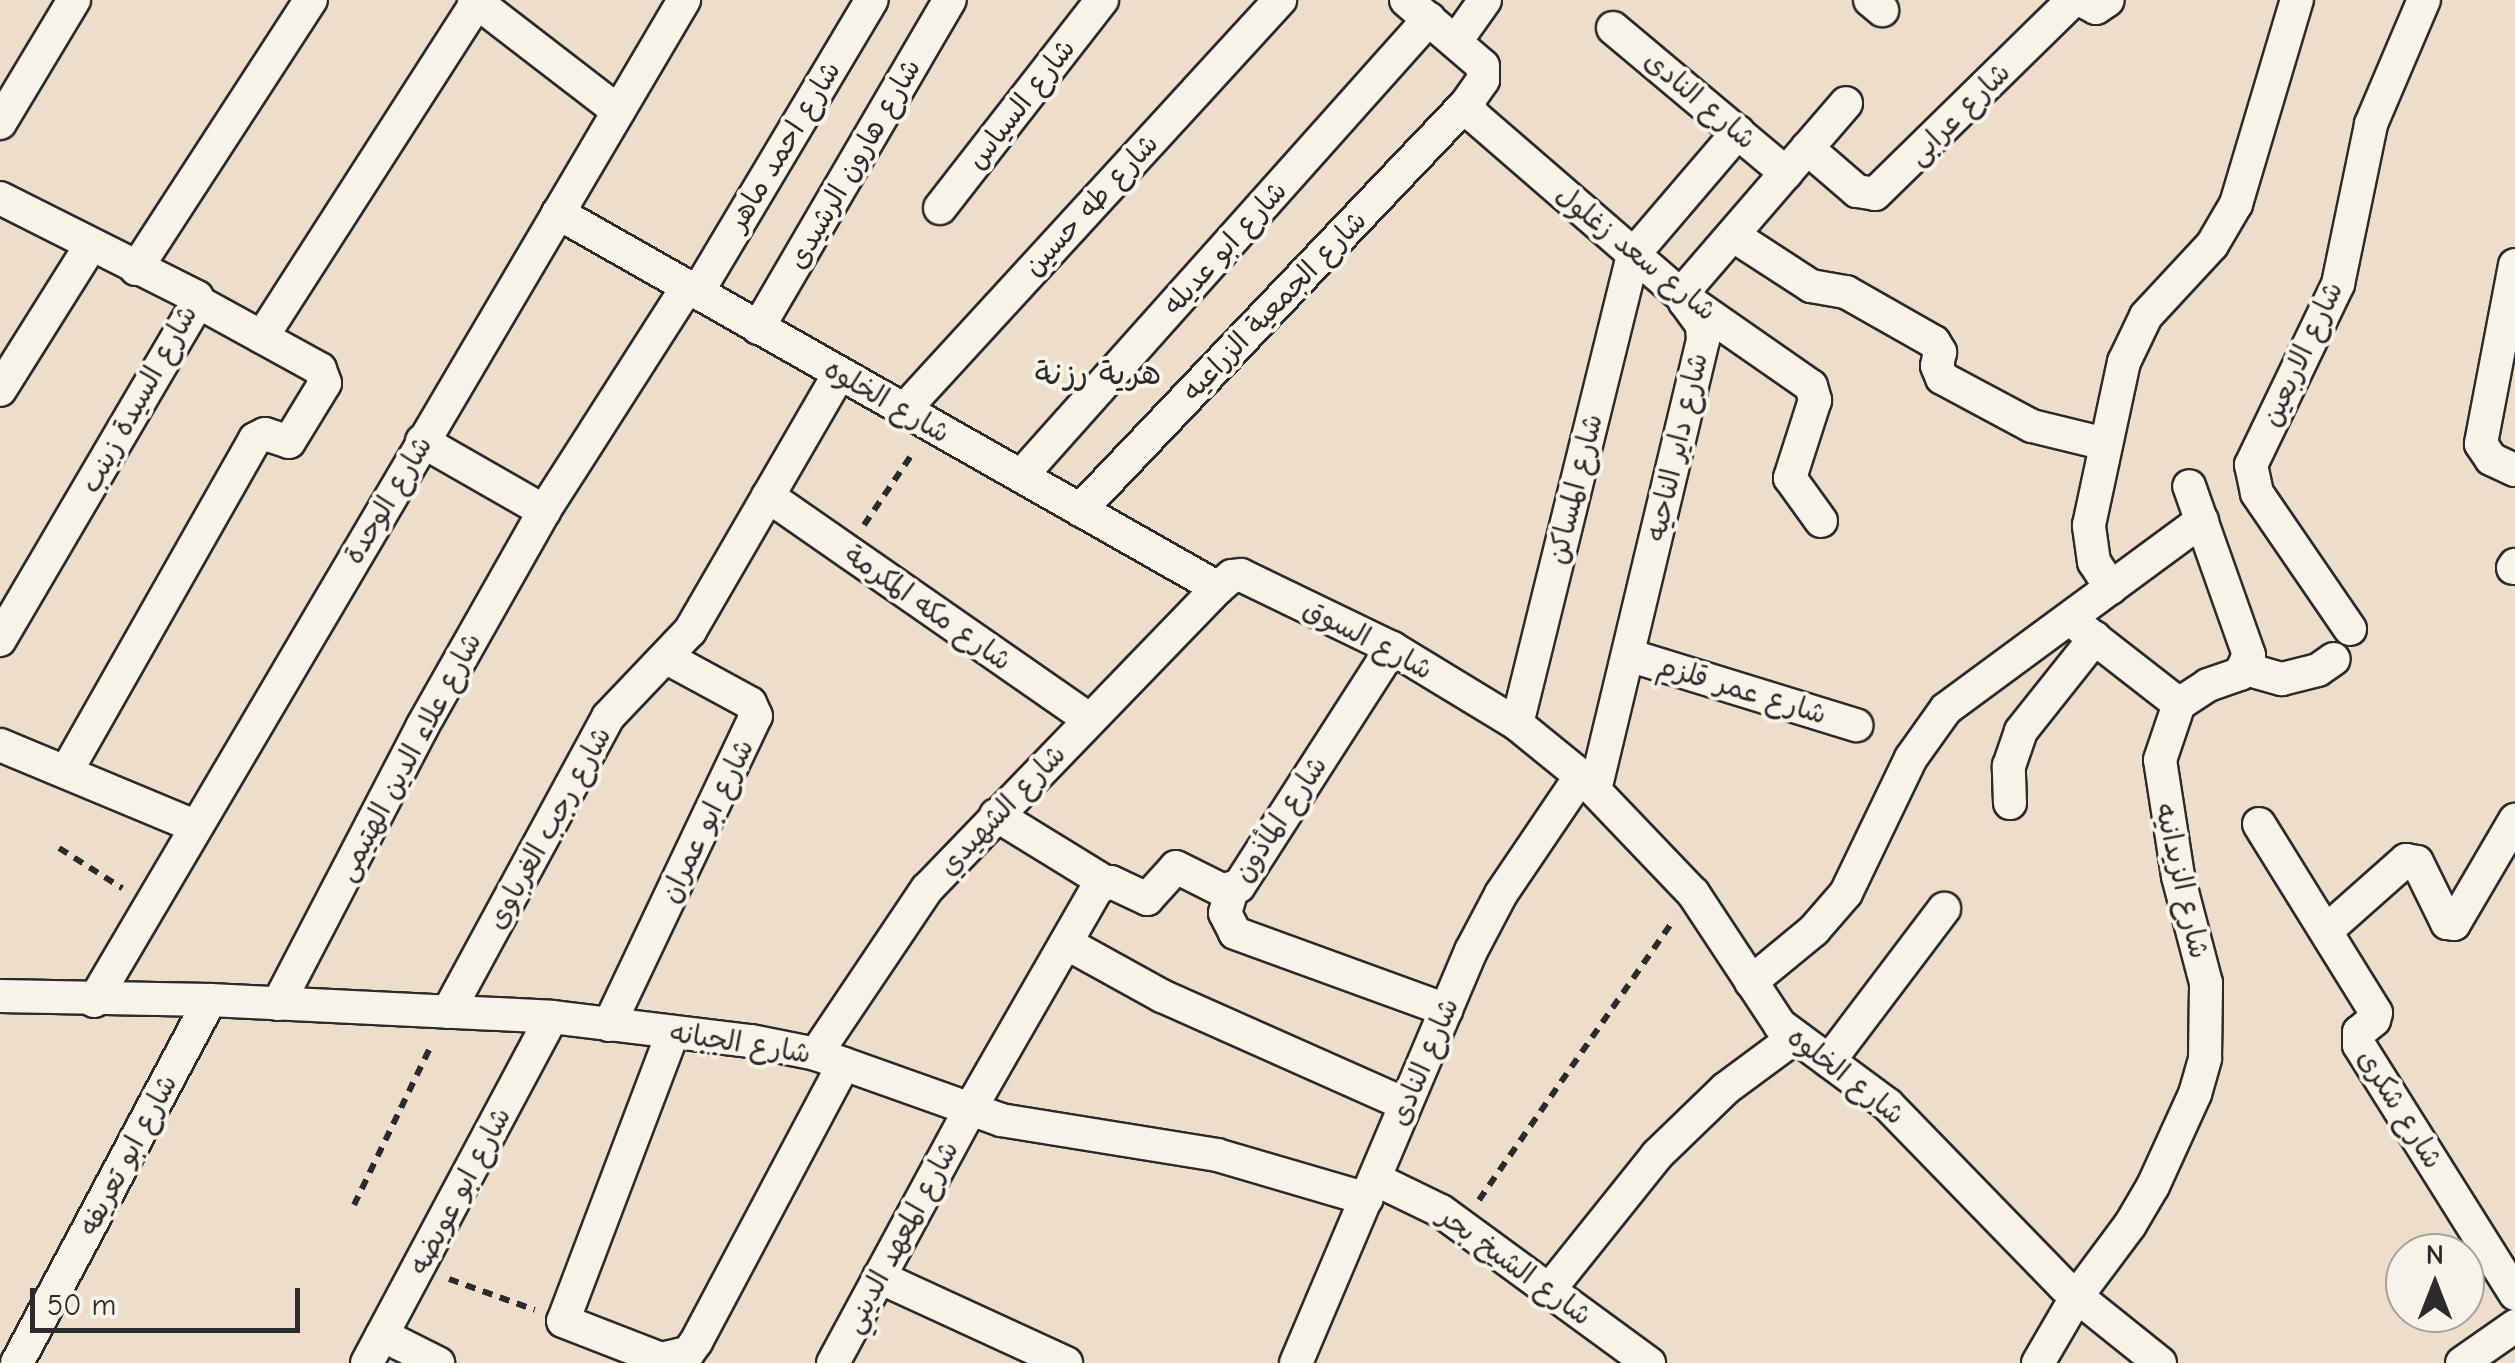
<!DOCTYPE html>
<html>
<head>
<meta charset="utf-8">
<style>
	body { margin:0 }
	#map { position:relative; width:2515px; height:1363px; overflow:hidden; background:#ecdeca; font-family:"Comic Neue","Playpen Sans Arabic",sans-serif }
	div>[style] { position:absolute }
	.path>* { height:6px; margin-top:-3px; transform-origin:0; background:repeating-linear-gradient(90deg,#2b2b2b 0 10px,transparent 0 18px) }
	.roads { filter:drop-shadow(2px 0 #2b2b2b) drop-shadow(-2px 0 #2b2b2b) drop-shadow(0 2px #2b2b2b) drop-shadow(0 -2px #2b2b2b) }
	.street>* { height:32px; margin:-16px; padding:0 16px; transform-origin:16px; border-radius:16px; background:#f7f3e8 }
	span { translate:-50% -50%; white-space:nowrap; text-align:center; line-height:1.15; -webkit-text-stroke:8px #f7f3e8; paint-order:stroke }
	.street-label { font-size:28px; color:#2b2b2b }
	.quarter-label { font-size:32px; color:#2b2b2b }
	.north { position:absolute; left:2385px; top:1233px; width:100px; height:100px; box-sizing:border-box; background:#f7f3e8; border:2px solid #a5a39c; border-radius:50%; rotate:0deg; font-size:28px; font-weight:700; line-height:40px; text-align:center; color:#2b2b2b }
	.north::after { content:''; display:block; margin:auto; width:35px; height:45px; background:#2b2b2b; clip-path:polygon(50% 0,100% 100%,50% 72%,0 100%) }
	.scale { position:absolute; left:30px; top:1288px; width:270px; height:45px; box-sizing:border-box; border:5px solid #2b2b2b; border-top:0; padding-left:12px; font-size:30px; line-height:35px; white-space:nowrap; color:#2b2b2b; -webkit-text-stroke:8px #f7f3e8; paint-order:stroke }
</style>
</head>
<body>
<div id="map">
	<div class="path">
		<i style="left:864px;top:525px;width:87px;rotate:-55.8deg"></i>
		<i style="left:59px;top:848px;width:75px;rotate:32.4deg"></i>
		<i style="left:1479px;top:1200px;width:342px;rotate:-55.2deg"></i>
		<i style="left:354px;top:1205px;width:179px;rotate:-64.2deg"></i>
		<i style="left:449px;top:1279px;width:91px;rotate:19.8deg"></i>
	</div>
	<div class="roads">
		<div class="street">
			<i style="left:474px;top:0;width:182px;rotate:37.6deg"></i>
			<i style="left:1406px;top:0;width:101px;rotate:40.6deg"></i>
			<i style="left:1483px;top:66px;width:14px;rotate:90deg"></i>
			<i style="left:1483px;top:80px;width:28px;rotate:125deg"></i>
			<i style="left:1467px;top:103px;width:15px;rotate:62deg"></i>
			<i style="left:1474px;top:116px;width:276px;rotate:40.9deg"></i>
			<i style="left:1683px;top:297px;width:156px;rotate:34.8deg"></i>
			<i style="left:1811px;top:386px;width:15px;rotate:74deg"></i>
			<i style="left:1815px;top:400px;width:82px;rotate:107.8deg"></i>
			<i style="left:1790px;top:478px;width:53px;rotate:54.2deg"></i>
			<i style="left:1870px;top:0;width:16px;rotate:40deg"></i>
			<i style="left:1613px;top:28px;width:226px;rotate:40deg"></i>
			<i style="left:1456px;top:41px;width:50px;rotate:-54.7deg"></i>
			<i style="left:0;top:123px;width:144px;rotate:-59deg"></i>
			<i style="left:1807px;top:148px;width:66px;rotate:40.7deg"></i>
			<i style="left:1857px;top:191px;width:18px;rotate:9deg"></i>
			<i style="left:1875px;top:194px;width:274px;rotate:-44.4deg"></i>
			<i style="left:2071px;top:2px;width:10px;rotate:-11deg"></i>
			<i style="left:2081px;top:0;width:17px;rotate:28deg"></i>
			<i style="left:2096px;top:8px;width:14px;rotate:-34deg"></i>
			<i style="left:0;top:198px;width:220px;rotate:26.7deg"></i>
			<i style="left:197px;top:297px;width:5px;rotate:79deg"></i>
			<i style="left:198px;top:302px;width:392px;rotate:120.4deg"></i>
			<i style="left:940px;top:208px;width:264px;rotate:-52.1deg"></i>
			<i style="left:558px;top:213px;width:759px;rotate:29.6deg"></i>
			<i style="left:1734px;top:236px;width:92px;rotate:33deg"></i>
			<i style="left:1811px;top:286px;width:36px;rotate:10deg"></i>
			<i style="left:1846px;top:292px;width:101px;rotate:29.6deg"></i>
			<i style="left:1934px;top:342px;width:12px;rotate:59deg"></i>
			<i style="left:1940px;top:352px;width:14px;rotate:102deg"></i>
			<i style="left:1937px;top:366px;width:13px;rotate:67deg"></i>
			<i style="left:1942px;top:378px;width:102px;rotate:28.1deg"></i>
			<i style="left:2032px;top:426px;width:76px;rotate:13.7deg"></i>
			<i style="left:2515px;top:265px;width:182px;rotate:100.8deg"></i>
			<i style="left:2481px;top:444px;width:18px;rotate:56deg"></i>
			<i style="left:2491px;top:459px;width:26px;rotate:25deg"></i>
			<i style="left:136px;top:269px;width:321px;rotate:-57deg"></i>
			<i style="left:697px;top:293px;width:341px;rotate:-59.2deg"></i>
			<i style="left:758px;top:328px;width:380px;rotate:-59.7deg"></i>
			<i style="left:262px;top:337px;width:398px;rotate:-57.3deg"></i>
			<i style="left:0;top:390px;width:171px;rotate:-57.9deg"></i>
			<i style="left:903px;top:411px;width:558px;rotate:-47.47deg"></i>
			<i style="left:422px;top:441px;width:141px;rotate:29.8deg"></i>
			<i style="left:1021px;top:476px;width:613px;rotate:-48.24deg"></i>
			<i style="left:768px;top:496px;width:391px;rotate:34.8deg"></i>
			<i style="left:1080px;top:510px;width:562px;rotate:-46.44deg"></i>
			<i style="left:2513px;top:568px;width:4px;rotate:-56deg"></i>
			<i style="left:2111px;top:588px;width:31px;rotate:-123deg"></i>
			<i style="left:2094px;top:562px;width:37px;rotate:-98deg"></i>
			<i style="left:2089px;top:525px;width:167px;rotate:-77.9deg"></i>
			<i style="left:2124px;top:362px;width:51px;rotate:-64.4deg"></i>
			<i style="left:2146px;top:316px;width:97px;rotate:-47.1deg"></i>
			<i style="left:2212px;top:245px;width:48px;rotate:-59.7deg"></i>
			<i style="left:2236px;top:204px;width:213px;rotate:-73.4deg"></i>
			<i style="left:2080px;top:627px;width:125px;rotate:37.9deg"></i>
			<i style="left:2350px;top:629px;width:165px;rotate:-124.4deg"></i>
			<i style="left:2257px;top:493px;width:29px;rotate:-102deg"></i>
			<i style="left:2251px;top:465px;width:201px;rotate:-64.3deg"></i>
			<i style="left:2338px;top:284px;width:163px;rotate:-78.3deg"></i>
			<i style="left:2371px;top:124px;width:135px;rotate:-66.9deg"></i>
			<i style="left:1628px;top:655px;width:239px;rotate:17.1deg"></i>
			<i style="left:2246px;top:669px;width:37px;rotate:16deg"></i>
			<i style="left:2282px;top:679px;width:37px;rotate:-14deg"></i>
			<i style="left:2318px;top:670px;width:19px;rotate:-35deg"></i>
			<i style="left:1517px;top:724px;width:483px;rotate:-76.1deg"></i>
			<i style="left:1633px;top:255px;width:162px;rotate:-49.5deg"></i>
			<i style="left:0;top:745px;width:211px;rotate:22.6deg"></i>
			<i style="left:66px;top:772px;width:383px;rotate:-60.4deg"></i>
			<i style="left:255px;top:439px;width:11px;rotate:-27deg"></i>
			<i style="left:265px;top:434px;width:25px;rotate:18deg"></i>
			<i style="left:289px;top:442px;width:69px;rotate:-58.6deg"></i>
			<i style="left:325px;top:383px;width:15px;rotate:-110deg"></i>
			<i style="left:320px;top:369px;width:139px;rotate:-151.2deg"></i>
			<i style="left:1595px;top:790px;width:463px;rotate:-76.5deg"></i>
			<i style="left:1703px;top:340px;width:15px;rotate:-94deg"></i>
			<i style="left:1702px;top:325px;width:29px;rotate:-126deg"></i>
			<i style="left:1685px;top:302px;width:11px;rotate:-95deg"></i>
			<i style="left:1684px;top:291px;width:248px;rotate:-49.2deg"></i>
			<i style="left:2010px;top:803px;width:37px;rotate:-92deg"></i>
			<i style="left:2009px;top:766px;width:37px;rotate:-71deg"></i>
			<i style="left:2021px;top:731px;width:119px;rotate:-51.5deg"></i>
			<i style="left:996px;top:815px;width:128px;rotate:31.6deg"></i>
			<i style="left:2259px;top:824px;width:222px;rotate:58.2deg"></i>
			<i style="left:2376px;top:1013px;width:7px;rotate:106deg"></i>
			<i style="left:2374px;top:1020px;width:19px;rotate:141deg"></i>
			<i style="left:2359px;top:1032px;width:13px;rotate:90deg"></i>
			<i style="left:2359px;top:1045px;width:294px;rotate:57.9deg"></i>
			<i style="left:1232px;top:890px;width:24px;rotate:107deg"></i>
			<i style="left:1225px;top:913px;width:22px;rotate:63deg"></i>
			<i style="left:1235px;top:933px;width:225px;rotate:20deg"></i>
			<i style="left:2326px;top:931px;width:107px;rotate:-41.6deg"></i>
			<i style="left:2406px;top:860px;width:11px;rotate:10deg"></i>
			<i style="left:2417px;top:862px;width:68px;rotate:63.8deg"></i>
			<i style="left:2447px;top:923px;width:7px;rotate:8deg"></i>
			<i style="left:2454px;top:924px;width:121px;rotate:-59.6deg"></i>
			<i style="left:1066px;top:943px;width:110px;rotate:28.9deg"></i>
			<i style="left:1162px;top:996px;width:266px;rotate:24deg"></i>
			<i style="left:1751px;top:982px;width:82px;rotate:-39.5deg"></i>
			<i style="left:1814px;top:930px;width:49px;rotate:-49.1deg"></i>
			<i style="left:1846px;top:893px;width:150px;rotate:-64.3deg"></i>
			<i style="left:1911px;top:758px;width:60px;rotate:-54.5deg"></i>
			<i style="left:1946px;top:709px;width:318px;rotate:-36.4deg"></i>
			<i style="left:0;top:996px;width:210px;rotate:1.1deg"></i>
			<i style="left:210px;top:1000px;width:342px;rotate:2.8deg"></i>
			<i style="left:552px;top:1017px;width:200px;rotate:6.9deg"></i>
			<i style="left:751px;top:1041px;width:66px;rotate:11.3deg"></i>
			<i style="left:816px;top:1054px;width:196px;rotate:19.6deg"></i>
			<i style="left:1001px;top:1120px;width:219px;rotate:9.2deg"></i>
			<i style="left:1217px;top:1155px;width:156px;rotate:16.3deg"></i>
			<i style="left:94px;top:1001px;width:1162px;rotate:-59.48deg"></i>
			<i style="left:278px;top:1004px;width:312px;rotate:-62.5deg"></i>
			<i style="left:422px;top:727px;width:248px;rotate:-60.5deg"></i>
			<i style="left:544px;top:511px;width:266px;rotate:-57.4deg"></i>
			<i style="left:448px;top:1012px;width:336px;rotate:-61.5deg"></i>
			<i style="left:608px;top:717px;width:119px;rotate:-46.4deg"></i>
			<i style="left:690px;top:631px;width:297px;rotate:-59.9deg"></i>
			<i style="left:609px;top:1025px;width:342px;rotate:-64.6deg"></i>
			<i style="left:756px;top:716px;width:14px;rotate:-115deg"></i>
			<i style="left:750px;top:703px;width:94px;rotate:-151.5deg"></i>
			<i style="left:673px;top:1032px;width:309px;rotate:110.8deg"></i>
			<i style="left:563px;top:1321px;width:105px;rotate:21.2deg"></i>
			<i style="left:661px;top:1359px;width:28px;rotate:-13deg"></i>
			<i style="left:688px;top:1353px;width:14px;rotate:-54deg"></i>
			<i style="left:696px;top:1342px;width:315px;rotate:-62deg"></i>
			<i style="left:816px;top:1054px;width:199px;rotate:-56.1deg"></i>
			<i style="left:927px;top:889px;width:419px;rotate:-46deg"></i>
			<i style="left:1218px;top:588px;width:18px;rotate:-41deg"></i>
			<i style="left:1232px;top:576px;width:9px;rotate:-6deg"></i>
			<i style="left:1241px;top:575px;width:168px;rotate:25.8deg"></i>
			<i style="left:1392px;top:648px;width:146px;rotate:31.3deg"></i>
			<i style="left:1517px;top:724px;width:82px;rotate:39.1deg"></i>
			<i style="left:1581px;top:776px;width:162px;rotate:46.3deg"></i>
			<i style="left:1693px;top:893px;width:158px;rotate:56.6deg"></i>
			<i style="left:1780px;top:1025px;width:134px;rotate:36.5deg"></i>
			<i style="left:1888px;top:1105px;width:252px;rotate:45.8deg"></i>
			<i style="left:2064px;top:1286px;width:123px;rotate:38.7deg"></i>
			<i style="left:1829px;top:1061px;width:191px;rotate:-52.9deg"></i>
			<i style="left:1375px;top:1179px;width:73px;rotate:25.9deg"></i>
			<i style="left:1441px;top:1211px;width:258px;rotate:36.2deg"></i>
			<i style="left:879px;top:1277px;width:206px;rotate:24.7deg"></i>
			<i style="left:1549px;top:1290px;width:173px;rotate:-51.3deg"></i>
			<i style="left:1657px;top:1155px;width:95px;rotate:-44.1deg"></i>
			<i style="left:1725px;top:1089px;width:86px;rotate:-36.5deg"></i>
			<i style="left:382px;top:1335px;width:63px;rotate:26.6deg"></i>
			<i style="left:17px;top:1363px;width:411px;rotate:-62deg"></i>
			<i style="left:367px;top:1363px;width:392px;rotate:-61.9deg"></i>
			<i style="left:833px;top:1363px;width:286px;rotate:-61.6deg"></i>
			<i style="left:969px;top:1111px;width:257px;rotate:-60.1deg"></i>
			<i style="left:1097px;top:888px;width:15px;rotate:-23deg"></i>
			<i style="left:1111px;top:882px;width:40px;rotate:25deg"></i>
			<i style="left:1147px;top:899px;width:43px;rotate:-47.8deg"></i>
			<i style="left:1176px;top:867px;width:51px;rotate:26.6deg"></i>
			<i style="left:1222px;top:890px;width:17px;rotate:-13deg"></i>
			<i style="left:1239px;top:886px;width:283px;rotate:-57.3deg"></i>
			<i style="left:1296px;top:1363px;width:448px;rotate:-67deg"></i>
			<i style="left:1471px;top:951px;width:64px;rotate:-62.2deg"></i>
			<i style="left:1501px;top:894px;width:143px;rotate:-55.9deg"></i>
			<i style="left:2038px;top:1363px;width:78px;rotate:-59.8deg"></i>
			<i style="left:2077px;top:1296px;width:89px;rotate:-53.3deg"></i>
			<i style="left:2130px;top:1225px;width:45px;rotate:-59.5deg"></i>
			<i style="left:2153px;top:1186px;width:101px;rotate:-65.5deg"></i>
			<i style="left:2195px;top:1094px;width:37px;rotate:-74deg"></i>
			<i style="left:2205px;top:1058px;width:75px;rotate:-89.2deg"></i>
			<i style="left:2206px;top:983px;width:111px;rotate:-104.7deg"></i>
			<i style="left:2178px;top:876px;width:117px;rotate:-98.8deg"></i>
			<i style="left:2160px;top:760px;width:59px;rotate:-71.3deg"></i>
			<i style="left:2179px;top:704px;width:35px;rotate:-33deg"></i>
			<i style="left:2208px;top:685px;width:34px;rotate:-19deg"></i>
			<i style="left:2240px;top:674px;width:21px;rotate:-65deg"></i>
			<i style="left:2249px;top:655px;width:179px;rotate:-109.5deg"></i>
			<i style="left:2462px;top:1363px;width:65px;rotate:-34.9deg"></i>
		</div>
	</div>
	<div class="street-label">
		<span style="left:1700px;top:100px;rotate:40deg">شارع النادى</span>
		<span style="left:1021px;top:104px;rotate:-52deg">شارع السياس</span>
		<span style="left:1959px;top:114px;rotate:-45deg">شارع عرابى</span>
		<span style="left:784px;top:146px;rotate:-59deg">شارع احمد ماهر</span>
		<span style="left:854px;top:164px;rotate:-60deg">شارع هارون الرشيدى</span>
		<span style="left:1091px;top:205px;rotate:-47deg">شارع طه حسين</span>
		<span style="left:1225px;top:248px;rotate:-48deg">شارع ابو عديله</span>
		<span style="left:1636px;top:253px;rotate:39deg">شارع سعد زغلول</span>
		<span style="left:1274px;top:306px;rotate:-46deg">شارع الجمعية الزراعيه</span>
		<span style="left:2302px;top:354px;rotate:-65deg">شارع الاربعين</span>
		<span style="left:139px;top:399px;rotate:-61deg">شارع السيدة زينب</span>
		<span style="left:887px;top:401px;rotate:30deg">شارع الخلوه</span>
		<span style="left:1677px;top:447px;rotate:-77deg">شارع داير الناحيه</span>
		<span style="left:1575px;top:489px;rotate:-76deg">شارع المساكن</span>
		<span style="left:388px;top:500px;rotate:-59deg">شارع الوحدة</span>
		<span style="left:928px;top:608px;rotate:35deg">شارع مكه المكرمة</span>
		<span style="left:1368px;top:639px;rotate:28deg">شارع السوق</span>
		<span style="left:1742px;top:690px;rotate:17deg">شارع عمر قلزم</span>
		<span style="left:409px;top:757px;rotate:-62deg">شارع علاء الدين الهتيمى</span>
		<span style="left:1002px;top:810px;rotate:-46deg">شارع الشهيدي</span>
		<span style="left:1280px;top:819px;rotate:-56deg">شارع المأذون</span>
		<span style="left:707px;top:821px;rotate:-64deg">شارع ابو عمران</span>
		<span style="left:549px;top:828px;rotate:-61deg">شارع رجب الغرباوى</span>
		<span style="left:2182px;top:881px;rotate:77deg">شارع الزيدانيه</span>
		<span style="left:740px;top:1043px;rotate:9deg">شارع الجبانه</span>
		<span style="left:1424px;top:1062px;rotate:-67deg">شارع النادى</span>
		<span style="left:1846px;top:1076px;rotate:38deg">شارع الخلوه</span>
		<span style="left:2400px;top:1109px;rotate:58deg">شارع شكرى</span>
		<span style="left:128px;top:1155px;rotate:-62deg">شارع ابو تعريفه</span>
		<span style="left:460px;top:1191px;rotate:-62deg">شارع ابو عويضه</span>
		<span style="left:901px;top:1237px;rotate:-62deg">شارع المعهد الديني</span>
		<span style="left:1515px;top:1266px;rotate:36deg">شارع الشيخ بحر</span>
	</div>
	<div class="quarter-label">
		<span style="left:1098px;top:374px">هرية رزنة</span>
	</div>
	<div class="north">N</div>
	<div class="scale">50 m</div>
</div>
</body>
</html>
